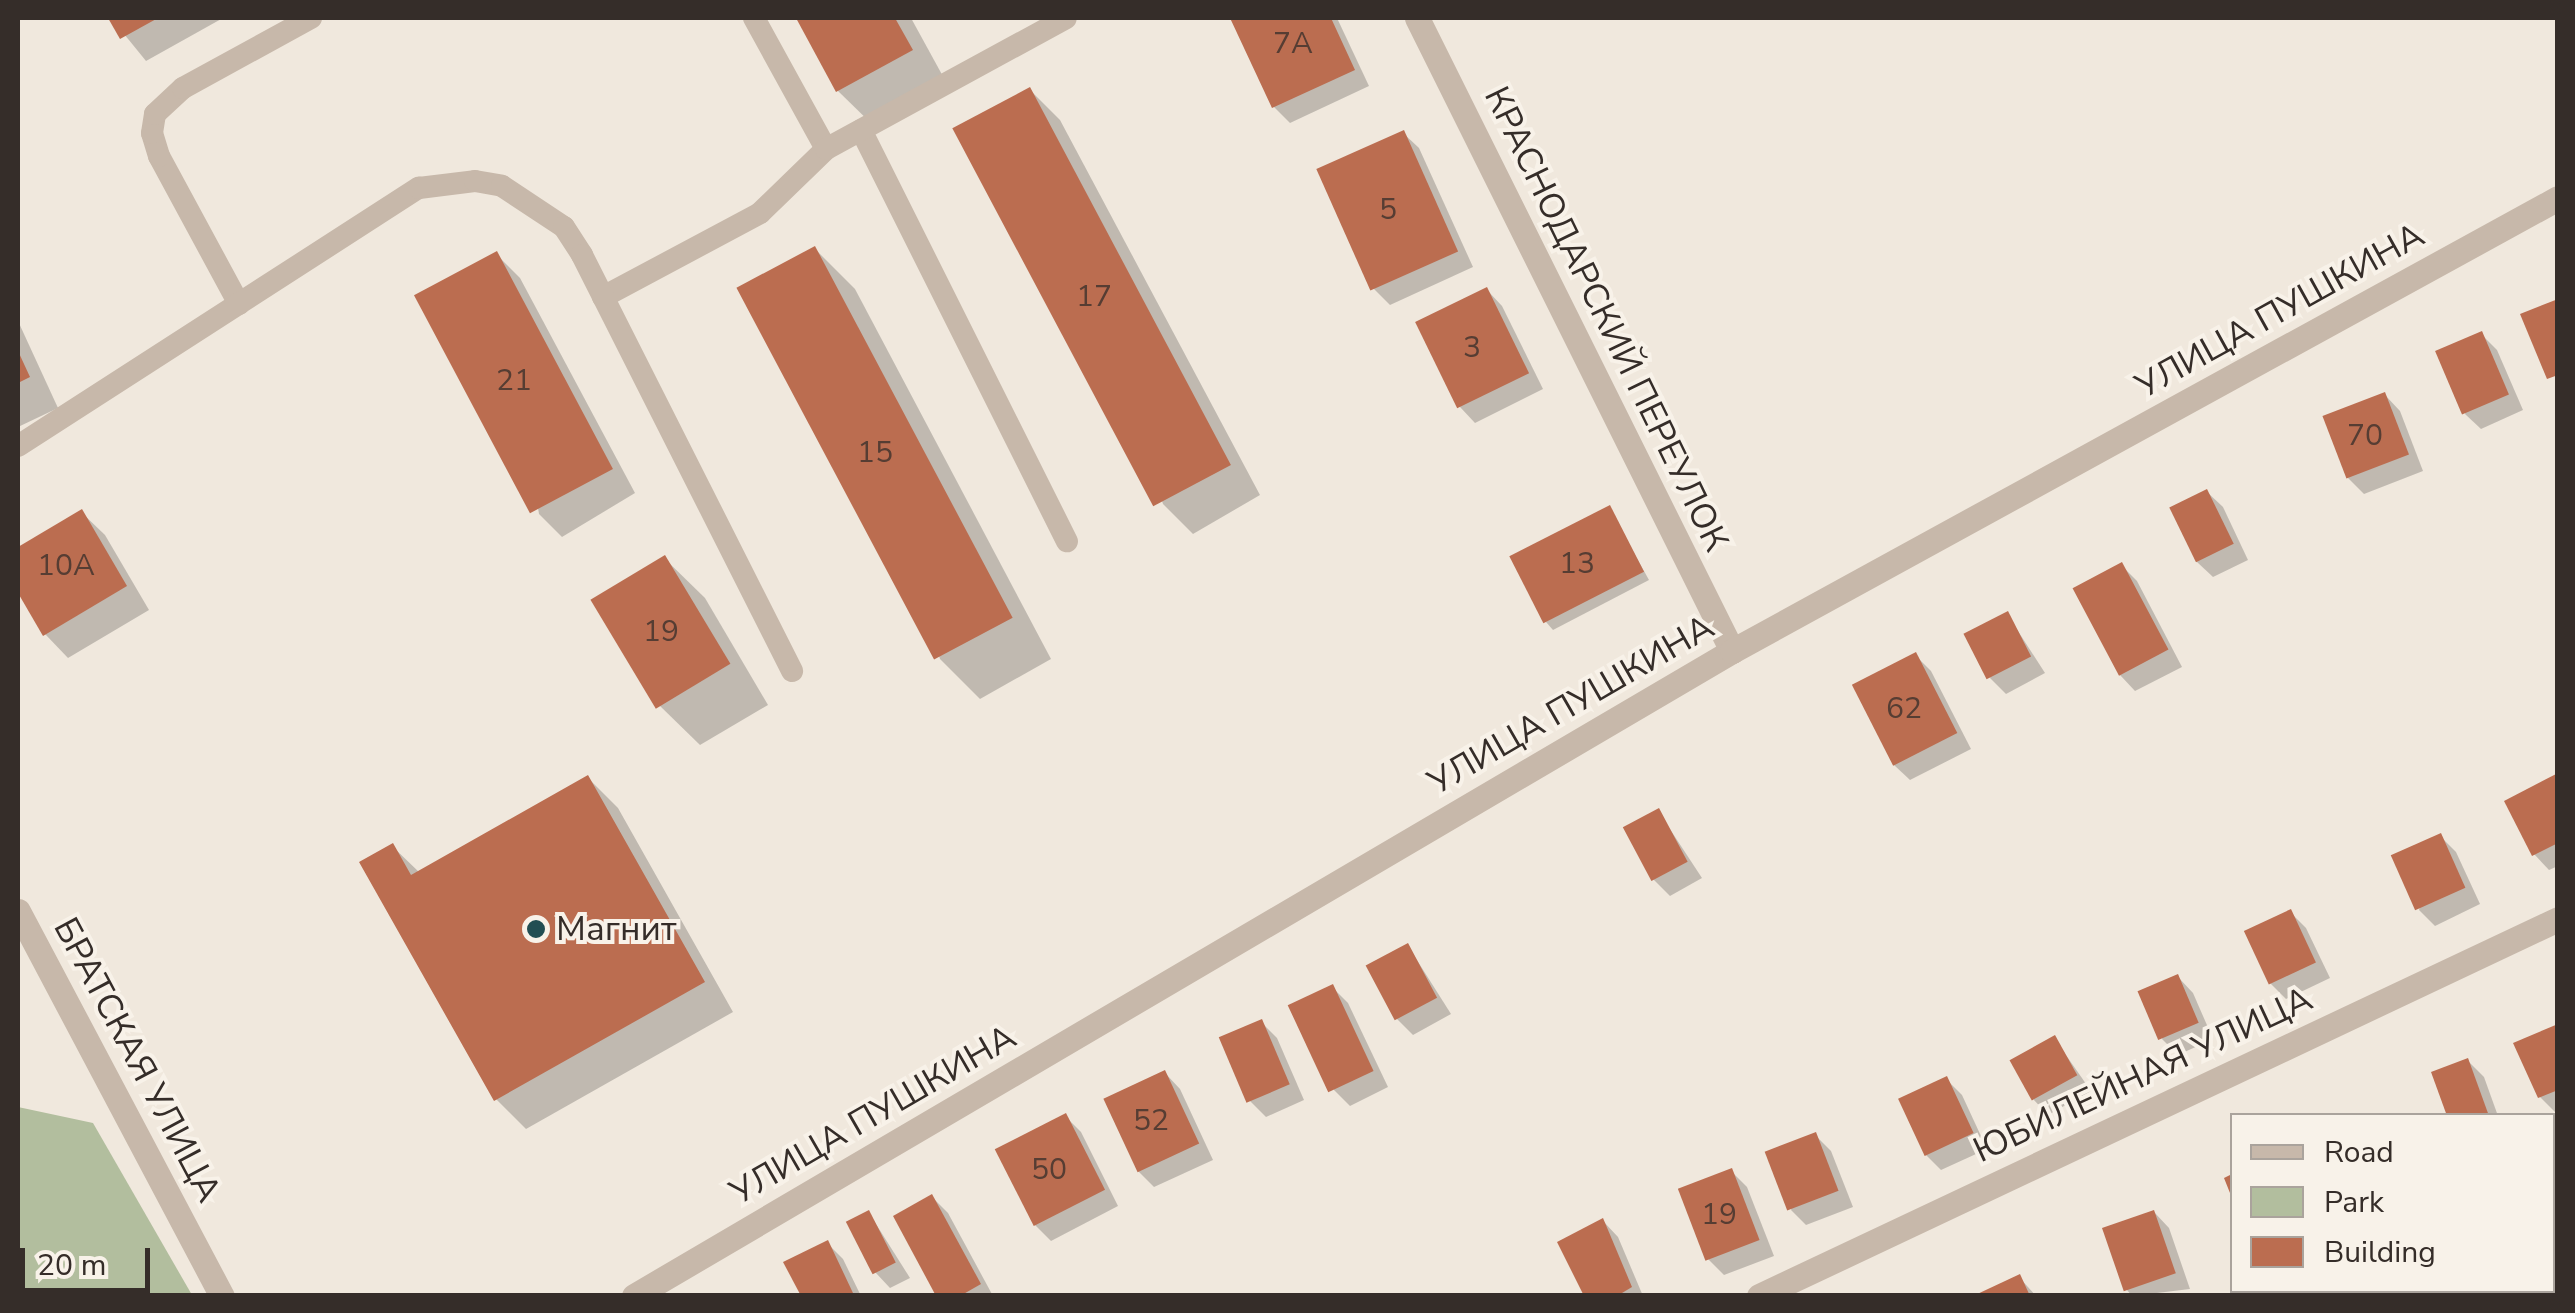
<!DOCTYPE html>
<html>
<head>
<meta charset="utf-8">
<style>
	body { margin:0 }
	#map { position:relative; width:2575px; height:1313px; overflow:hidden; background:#f0e8dd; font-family:"Nunito Sans",sans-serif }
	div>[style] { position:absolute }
	.green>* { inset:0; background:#b2be9e }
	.shadow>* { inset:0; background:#0003 }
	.building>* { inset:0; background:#bb6d50; transform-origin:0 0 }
	.service>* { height:22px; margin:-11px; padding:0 11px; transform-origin:11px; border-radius:11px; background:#c7b8aa }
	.minor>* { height:25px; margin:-12.5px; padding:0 12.5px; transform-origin:12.5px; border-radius:12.5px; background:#c7b8aa }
	.dots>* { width:28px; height:28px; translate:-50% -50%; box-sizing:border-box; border:5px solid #f8f2e9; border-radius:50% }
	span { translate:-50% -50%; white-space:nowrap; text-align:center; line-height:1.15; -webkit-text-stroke:8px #f8f2e9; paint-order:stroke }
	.number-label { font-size:30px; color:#563d33 }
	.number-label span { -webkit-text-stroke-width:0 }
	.street-label { font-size:35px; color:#352d29 }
	.poi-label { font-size:35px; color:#352d29 }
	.left { translate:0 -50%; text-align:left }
	.frame { position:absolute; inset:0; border:20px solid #352d29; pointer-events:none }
	.legend { position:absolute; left:2230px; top:1113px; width:325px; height:180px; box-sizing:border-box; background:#f8f2e9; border:2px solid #aaa39c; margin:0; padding:12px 18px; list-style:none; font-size:30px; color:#352d29 }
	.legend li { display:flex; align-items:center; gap:20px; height:50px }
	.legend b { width:50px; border:2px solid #aaa39c }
	.scale { position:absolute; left:20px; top:1248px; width:130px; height:45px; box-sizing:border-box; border:5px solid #352d29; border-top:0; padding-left:12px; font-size:30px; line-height:35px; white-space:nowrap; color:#352d29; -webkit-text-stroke:8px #f8f2e9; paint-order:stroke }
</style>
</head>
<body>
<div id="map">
	<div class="green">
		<i style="clip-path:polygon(18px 1107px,93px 1123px,192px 1295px,18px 1295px)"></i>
	</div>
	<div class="shadow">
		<i style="clip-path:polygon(111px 18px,223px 18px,146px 61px)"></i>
		<i style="clip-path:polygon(799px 18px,911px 18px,951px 91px,879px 131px,838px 91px)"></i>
		<i style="clip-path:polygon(1233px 18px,1337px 18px,1369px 86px,1290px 123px,1274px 107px)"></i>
		<i style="clip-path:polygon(1030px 90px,1060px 120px,1260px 495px,1193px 534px,1163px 504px)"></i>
		<i style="clip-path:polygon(1403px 133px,1419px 148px,1473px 267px,1390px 305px,1374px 289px)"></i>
		<i style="clip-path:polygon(815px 249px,855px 289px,1051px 659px,980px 699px,940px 659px)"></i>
		<i style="clip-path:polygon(496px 254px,520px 278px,635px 493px,562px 537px,539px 514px)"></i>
		<i style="clip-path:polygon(1487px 290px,1502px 306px,1543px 389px,1475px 423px,1460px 407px)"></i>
		<i style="clip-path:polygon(18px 321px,58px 408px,18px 427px)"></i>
		<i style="clip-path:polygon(2481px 334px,2497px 350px,2523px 410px,2481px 429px,2465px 414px)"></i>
		<i style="clip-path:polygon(2385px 395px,2400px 411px,2423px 471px,2364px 494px,2348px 478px)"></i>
		<i style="clip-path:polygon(2207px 492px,2223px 507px,2248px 560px,2213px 577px,2197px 562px)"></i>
		<i style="clip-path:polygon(1609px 508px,1649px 580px,1553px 630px,1546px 622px)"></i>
		<i style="clip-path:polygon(81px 512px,105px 535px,149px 610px,68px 658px,45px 634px,18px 588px,18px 550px)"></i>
		<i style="clip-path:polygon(664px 558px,705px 598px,768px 705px,700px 745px,659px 705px)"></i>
		<i style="clip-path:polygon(2121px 565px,2137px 581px,2182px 667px,2135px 691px,2120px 675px)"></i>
		<i style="clip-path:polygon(2007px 614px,2045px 673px,2006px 694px,1990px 678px)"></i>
		<i style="clip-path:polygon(1915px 655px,1931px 671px,1971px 749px,1910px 780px,1894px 765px)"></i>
		<i style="clip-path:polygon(2558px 777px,2558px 866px,2549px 870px,2534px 854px)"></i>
		<i style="clip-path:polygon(588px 778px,618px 808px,733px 1012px,526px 1129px,496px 1099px,392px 846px,420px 873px)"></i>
		<i style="clip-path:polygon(1658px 811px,1702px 878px,1670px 896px,1654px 880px)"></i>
		<i style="clip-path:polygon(2440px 836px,2456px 852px,2480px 904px,2435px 926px,2419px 910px)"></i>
		<i style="clip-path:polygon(2290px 912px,2306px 928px,2330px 978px,2286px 999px,2270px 983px)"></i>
		<i style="clip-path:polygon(1408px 946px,1451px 1014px,1413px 1035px,1397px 1019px)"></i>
		<i style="clip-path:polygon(2178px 977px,2193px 993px,2213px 1039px,2178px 1055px,2162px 1039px)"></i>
		<i style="clip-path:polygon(1332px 987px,1348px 1003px,1388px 1087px,1350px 1106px,1334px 1090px)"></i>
		<i style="clip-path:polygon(1261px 1022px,1277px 1038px,1304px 1100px,1266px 1117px,1250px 1101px)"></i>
		<i style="clip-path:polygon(2557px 1027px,2558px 1112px,2556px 1113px,2540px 1097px)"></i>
		<i style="clip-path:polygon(2054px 1038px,2091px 1091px,2048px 1115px,2033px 1099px)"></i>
		<i style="clip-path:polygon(2468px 1061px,2484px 1077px,2498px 1116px,2450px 1116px)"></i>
		<i style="clip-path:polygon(1165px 1073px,1180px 1089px,1213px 1160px,1154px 1187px,1138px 1171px)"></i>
		<i style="clip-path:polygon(1946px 1079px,1962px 1095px,1987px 1149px,1941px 1170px,1925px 1154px)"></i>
		<i style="clip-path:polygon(1065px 1116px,1081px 1132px,1118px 1206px,1051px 1241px,1035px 1225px)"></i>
		<i style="clip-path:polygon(1815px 1135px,1831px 1151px,1853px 1207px,1806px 1225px,1791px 1210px)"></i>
		<i style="clip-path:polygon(1731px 1171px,1747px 1187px,1774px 1256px,1724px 1275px,1708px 1259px)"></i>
		<i style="clip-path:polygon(932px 1197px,948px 1213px,993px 1296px,939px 1296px)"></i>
		<i style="clip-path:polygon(2154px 1212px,2169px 1228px,2190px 1289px,2132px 1296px,2127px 1290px)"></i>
		<i style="clip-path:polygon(869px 1213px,910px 1278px,890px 1288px,875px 1272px)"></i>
		<i style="clip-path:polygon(1603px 1221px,1618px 1237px,1643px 1296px,1586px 1296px)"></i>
		<i style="clip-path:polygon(828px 1244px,843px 1259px,861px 1296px,804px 1296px)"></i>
		<i style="clip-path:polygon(2019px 1277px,2036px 1296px,1979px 1296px)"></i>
	</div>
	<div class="building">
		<i style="clip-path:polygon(108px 18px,158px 18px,120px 39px)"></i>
		<i style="clip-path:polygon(796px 18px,895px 18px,913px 50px,836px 92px)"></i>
		<i style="clip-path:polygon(1230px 18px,1331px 18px,1355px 70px,1272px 108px)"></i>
		<i style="left:1030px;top:87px;width:428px;height:88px;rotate:62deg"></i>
		<i style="left:1404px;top:130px;width:133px;height:96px;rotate:66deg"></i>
		<i style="left:815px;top:246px;width:421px;height:89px;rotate:62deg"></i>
		<i style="left:497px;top:251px;width:247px;height:94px;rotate:62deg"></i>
		<i style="left:1487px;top:287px;width:96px;height:80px;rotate:64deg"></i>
		<i style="clip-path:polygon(2558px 299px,2558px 375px,2547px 379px,2520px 314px)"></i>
		<i style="left:2482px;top:331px;width:69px;height:51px;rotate:67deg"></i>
		<i style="clip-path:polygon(18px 351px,30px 377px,18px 383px)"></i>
		<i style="left:2385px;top:392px;width:67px;height:67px;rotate:69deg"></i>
		<i style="left:2207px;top:489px;width:61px;height:42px;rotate:64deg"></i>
		<i style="left:1610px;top:505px;width:75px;height:113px;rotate:63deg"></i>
		<i style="clip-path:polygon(82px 509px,127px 586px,43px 636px,18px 593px,18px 547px)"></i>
		<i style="left:665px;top:555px;width:127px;height:87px;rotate:59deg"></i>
		<i style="left:2122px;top:562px;width:99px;height:56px;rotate:62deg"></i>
		<i style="left:2008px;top:611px;width:51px;height:50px;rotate:63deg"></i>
		<i style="left:1916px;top:652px;width:91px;height:72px;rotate:63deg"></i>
		<i style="clip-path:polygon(2558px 773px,2558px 843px,2532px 856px,2504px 801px)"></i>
		<i style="clip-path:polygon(588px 775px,705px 982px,494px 1101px,359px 862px,393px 843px,411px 875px)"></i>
		<i style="left:1659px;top:808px;width:61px;height:41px;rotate:62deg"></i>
		<i style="left:2441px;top:833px;width:60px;height:55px;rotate:66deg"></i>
		<i style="left:2291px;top:909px;width:59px;height:52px;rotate:65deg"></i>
		<i style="left:1408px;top:943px;width:62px;height:48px;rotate:62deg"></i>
		<i style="left:2178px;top:974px;width:53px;height:44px;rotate:67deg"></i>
		<i style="left:1333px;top:984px;width:96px;height:50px;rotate:65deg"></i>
		<i style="left:1262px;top:1019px;width:71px;height:47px;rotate:67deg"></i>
		<i style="clip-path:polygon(2558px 1024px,2558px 1090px,2538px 1098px,2513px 1043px)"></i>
		<i style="left:2055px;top:1035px;width:46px;height:52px;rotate:61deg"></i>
		<i style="clip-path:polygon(2468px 1058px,2489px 1116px,2447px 1116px,2431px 1072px)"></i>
		<i style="left:1165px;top:1070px;width:81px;height:68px;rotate:65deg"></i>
		<i style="left:1947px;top:1076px;width:63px;height:54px;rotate:65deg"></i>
		<i style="left:1066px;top:1113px;width:86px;height:80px;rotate:63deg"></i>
		<i style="left:1816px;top:1132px;width:63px;height:55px;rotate:69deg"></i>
		<i style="left:1732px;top:1168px;width:77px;height:58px;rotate:69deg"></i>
		<i style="clip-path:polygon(2232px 1174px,2232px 1198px,2224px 1178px)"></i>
		<i style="clip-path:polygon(932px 1194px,981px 1284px,960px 1296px,936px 1296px,893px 1216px)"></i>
		<i style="left:869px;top:1210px;width:59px;height:26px;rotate:63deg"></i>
		<i style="left:2154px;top:1210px;width:67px;height:55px;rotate:71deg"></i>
		<i style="clip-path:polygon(1603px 1218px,1632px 1287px,1617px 1296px,1584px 1296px,1557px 1242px)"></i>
		<i style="clip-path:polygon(828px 1240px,853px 1293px,801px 1296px,783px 1262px)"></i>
		<i style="clip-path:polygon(2020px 1274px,2030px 1296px,1973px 1296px)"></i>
	</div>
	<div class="service">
		<i style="left:754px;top:18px;width:149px;rotate:61.2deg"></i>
		<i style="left:861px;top:130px;width:460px;rotate:63.4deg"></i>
		<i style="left:603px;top:297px;width:178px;rotate:-28.1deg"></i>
		<i style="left:760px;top:213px;width:92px;rotate:-44.1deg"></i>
		<i style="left:826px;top:149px;width:273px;rotate:-28.6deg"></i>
		<i style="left:239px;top:304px;width:168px;rotate:-118.4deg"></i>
		<i style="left:159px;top:156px;width:24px;rotate:-107deg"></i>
		<i style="left:152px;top:133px;width:19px;rotate:-81deg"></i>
		<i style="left:155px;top:114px;width:38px;rotate:-43deg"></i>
		<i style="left:183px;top:88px;width:146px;rotate:-28.7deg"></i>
		<i style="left:18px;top:446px;width:477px;rotate:-32.8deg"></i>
		<i style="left:419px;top:188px;width:56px;rotate:-7.1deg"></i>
		<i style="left:475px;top:181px;width:27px;rotate:10deg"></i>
		<i style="left:502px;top:186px;width:74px;rotate:33.5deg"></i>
		<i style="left:564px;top:227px;width:33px;rotate:57deg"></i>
		<i style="left:582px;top:255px;width:466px;rotate:63.2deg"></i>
	</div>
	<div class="minor">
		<i style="left:1417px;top:18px;width:707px;rotate:63.54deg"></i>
		<i style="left:18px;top:911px;width:436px;rotate:62.1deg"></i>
		<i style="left:634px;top:1296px;width:1273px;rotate:-30.43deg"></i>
		<i style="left:1732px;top:651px;width:942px;rotate:-28.74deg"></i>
		<i style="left:1759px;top:1296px;width:883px;rotate:-25.26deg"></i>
	</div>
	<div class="dots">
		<i style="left:536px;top:929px;background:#224e53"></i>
	</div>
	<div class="number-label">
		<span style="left:1293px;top:44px">7А</span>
		<span style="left:1388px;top:210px">5</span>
		<span style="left:1094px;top:297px">17</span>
		<span style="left:1472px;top:348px">3</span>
		<span style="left:514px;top:381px">21</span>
		<span style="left:2365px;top:436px">70</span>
		<span style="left:875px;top:453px">15</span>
		<span style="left:1577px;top:564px">13</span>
		<span style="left:66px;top:566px">10А</span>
		<span style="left:661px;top:632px">19</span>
		<span style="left:1904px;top:709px">62</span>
		<span style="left:1151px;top:1121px">52</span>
		<span style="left:1049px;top:1170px">50</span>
		<span style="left:1719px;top:1215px">19</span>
	</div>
	<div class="street-label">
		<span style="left:2280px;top:311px;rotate:-29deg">УЛИЦА ПУШКИНА</span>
		<span style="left:1606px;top:319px;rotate:64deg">КРАСНОДАРСКИЙ ПЕРЕУЛОК</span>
		<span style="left:1571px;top:705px;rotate:-30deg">УЛИЦА ПУШКИНА</span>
		<span style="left:137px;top:1060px;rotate:62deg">БРАТСКАЯ УЛИЦА</span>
		<span style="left:2143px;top:1075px;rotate:-25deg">ЮБИЛЕЙНАЯ УЛИЦА</span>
		<span style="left:873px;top:1115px;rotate:-30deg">УЛИЦА ПУШКИНА</span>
	</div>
	<div class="poi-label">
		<span class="left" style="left:556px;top:929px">Магнит</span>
	</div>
	<div class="frame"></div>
	<ul class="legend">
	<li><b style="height:12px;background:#c7b8aa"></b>Road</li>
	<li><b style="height:28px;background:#b2be9e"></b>Park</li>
	<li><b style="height:28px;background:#bb6d50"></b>Building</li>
	</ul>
	<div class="scale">20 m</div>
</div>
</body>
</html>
